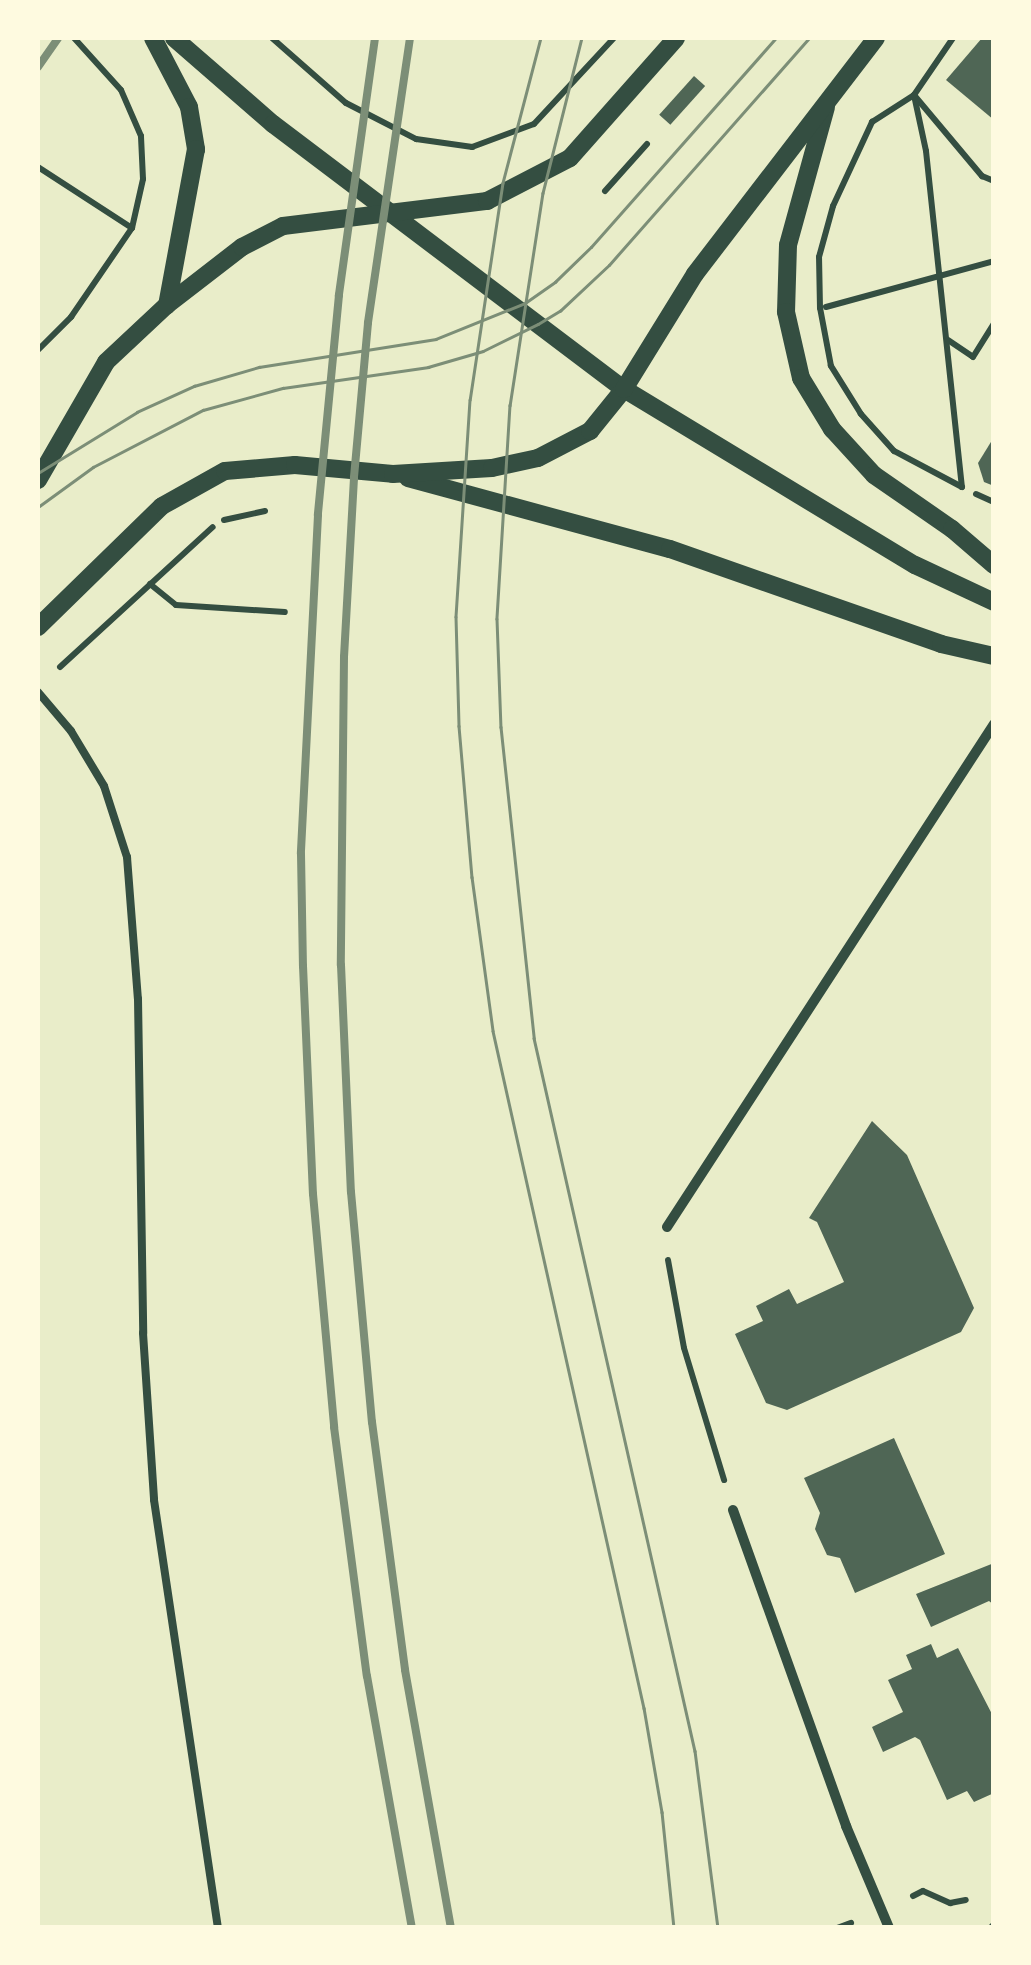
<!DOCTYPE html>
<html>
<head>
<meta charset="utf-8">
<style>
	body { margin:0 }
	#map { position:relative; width:1031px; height:1965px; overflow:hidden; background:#e9edc9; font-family:Arial,sans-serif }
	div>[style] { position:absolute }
	.building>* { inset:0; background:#4f6655; transform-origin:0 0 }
	.path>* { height:6px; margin:-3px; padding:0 3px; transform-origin:3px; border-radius:3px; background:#344e41 }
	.service>* { height:8px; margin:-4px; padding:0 4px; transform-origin:4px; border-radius:4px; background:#344e41 }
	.minor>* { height:10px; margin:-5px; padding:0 5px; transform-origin:5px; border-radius:5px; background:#344e41 }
	.tertiary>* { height:18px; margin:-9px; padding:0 9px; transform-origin:9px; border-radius:9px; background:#344e41 }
	.tram>* { height:2.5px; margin:-1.25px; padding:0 1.25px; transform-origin:1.25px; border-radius:1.25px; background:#7c8e77 }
	.rail>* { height:8px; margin:-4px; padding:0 4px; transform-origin:4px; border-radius:4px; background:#7c8e77 }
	span { translate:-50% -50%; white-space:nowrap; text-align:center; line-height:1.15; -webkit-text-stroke:10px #fefae0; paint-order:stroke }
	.frame { position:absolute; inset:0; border:40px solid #fefae0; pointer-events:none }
</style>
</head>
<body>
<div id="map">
	<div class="building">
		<i style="clip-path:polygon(982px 38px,994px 38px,994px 120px,946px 80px)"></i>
		<i style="left:694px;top:76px;width:15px;height:52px;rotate:42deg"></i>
		<i style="clip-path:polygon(994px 437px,994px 486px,984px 482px,978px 463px)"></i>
		<i style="clip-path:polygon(872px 1121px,907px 1155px,974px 1308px,961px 1332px,787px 1410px,766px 1403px,735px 1334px,763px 1321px,756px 1306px,789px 1289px,797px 1304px,844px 1282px,817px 1222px,809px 1218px)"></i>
		<i style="clip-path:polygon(894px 1438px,945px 1554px,855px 1593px,840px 1558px,827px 1555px,815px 1529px,820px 1513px,804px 1478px)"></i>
		<i style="clip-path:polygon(994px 1563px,994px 1605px,989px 1601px,931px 1627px,916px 1594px)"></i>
		<i style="clip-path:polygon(931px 1644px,937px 1658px,958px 1648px,994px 1718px,994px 1793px,974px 1802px,967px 1791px,947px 1800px,920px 1740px,915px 1737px,883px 1752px,872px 1727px,903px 1712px,888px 1680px,912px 1669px,906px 1655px)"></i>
	</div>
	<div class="path">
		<i style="left:272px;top:38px;width:98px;rotate:41.3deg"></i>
		<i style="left:346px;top:103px;width:79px;rotate:27.2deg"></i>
		<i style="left:416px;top:139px;width:57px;rotate:8.1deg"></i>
		<i style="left:472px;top:147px;width:66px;rotate:-20.4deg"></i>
		<i style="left:534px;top:124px;width:117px;rotate:-47.1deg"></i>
		<i style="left:953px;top:38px;width:69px;rotate:124.4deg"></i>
		<i style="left:914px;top:95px;width:106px;rotate:50deg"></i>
		<i style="left:982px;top:176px;width:13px;rotate:23deg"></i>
		<i style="left:914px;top:95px;width:57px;rotate:77.9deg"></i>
		<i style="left:926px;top:151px;width:338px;rotate:83.9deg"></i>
		<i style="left:962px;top:487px;width:77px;rotate:-152.1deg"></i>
		<i style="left:894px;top:451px;width:50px;rotate:-131.7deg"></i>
		<i style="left:861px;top:414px;width:57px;rotate:-122deg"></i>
		<i style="left:831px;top:366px;width:59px;rotate:-100.7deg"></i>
		<i style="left:820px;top:308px;width:51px;rotate:-91.1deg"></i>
		<i style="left:819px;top:257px;width:53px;rotate:-74.6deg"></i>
		<i style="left:833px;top:206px;width:93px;rotate:-65.1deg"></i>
		<i style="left:872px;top:122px;width:50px;rotate:-32.7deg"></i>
		<i style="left:38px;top:167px;width:112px;rotate:33deg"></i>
		<i style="left:605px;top:191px;width:63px;rotate:-48.2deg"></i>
		<i style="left:826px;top:307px;width:174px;rotate:-15.3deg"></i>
		<i style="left:948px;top:340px;width:30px;rotate:34deg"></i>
		<i style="left:973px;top:357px;width:40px;rotate:-58deg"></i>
		<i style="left:38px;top:350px;width:47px;rotate:-45deg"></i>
		<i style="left:71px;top:317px;width:108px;rotate:-55.6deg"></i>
		<i style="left:132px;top:228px;width:50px;rotate:-77.3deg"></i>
		<i style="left:143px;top:179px;width:43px;rotate:-92.7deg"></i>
		<i style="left:141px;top:136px;width:50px;rotate:-113.5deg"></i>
		<i style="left:121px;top:90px;width:70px;rotate:-132.1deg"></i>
		<i style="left:976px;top:494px;width:20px;rotate:24deg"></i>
		<i style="left:224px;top:520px;width:42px;rotate:-12.4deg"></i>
		<i style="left:150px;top:584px;width:33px;rotate:39deg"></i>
		<i style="left:176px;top:605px;width:109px;rotate:3.7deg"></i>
		<i style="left:60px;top:667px;width:207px;rotate:-42.5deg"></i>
		<i style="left:668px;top:1260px;width:89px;rotate:79.7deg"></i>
		<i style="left:684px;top:1348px;width:138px;rotate:73.1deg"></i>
		<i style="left:913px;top:1896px;width:11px;rotate:-27deg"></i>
		<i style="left:923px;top:1891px;width:30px;rotate:24deg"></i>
		<i style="left:950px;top:1903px;width:16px;rotate:-11deg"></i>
		<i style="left:837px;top:1928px;width:15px;rotate:-20deg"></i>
	</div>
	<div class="service">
		<i style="left:38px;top:692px;width:51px;rotate:49.8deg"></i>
		<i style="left:71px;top:731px;width:64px;rotate:59deg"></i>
		<i style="left:104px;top:786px;width:75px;rotate:72.1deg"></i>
		<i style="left:127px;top:857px;width:142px;rotate:85.6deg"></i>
		<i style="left:138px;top:999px;width:334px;rotate:89.1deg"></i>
		<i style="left:143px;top:1333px;width:167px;rotate:86.2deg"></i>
		<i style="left:154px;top:1500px;width:433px;rotate:81.5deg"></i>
	</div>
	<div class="minor">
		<i style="left:667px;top:1227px;width:600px;rotate:-56.97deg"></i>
		<i style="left:733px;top:1510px;width:336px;rotate:70.3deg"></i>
		<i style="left:846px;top:1826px;width:111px;rotate:67.1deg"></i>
		<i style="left:993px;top:1928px;width:1px;rotate:-45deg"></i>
	</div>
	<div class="tertiary">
		<i style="left:153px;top:38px;width:78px;rotate:62.4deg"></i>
		<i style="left:189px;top:107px;width:43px;rotate:80.5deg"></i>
		<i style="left:196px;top:149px;width:159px;rotate:100.5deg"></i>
		<i style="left:174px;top:38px;width:131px;rotate:41deg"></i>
		<i style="left:273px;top:124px;width:440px;rotate:37.1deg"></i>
		<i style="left:624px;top:389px;width:340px;rotate:31.2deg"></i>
		<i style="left:915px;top:565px;width:87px;rotate:25.1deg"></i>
		<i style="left:826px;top:107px;width:143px;rotate:105.4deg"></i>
		<i style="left:788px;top:245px;width:67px;rotate:91.7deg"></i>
		<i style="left:786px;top:312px;width:68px;rotate:77.2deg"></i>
		<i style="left:801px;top:378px;width:60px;rotate:58.7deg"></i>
		<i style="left:832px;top:429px;width:62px;rotate:47.6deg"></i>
		<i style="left:874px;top:475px;width:95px;rotate:34.7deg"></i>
		<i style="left:952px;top:529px;width:55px;rotate:40.6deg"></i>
		<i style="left:408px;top:478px;width:271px;rotate:15.2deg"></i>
		<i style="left:670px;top:549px;width:287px;rotate:19.3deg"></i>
		<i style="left:941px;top:644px;width:54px;rotate:12.8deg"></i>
		<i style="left:38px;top:480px;width:136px;rotate:-60deg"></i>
		<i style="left:106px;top:362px;width:83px;rotate:-43.1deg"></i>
		<i style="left:167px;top:305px;width:95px;rotate:-37.7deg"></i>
		<i style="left:242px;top:247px;width:46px;rotate:-27.1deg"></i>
		<i style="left:283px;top:226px;width:206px;rotate:-7deg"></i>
		<i style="left:487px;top:201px;width:93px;rotate:-27.4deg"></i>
		<i style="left:570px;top:158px;width:160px;rotate:-48.5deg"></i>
		<i style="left:38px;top:627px;width:173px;rotate:-44.3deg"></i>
		<i style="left:162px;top:506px;width:72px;rotate:-29.1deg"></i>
		<i style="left:225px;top:471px;width:70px;rotate:-4.9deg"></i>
		<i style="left:295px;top:465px;width:98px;rotate:5.2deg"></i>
		<i style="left:393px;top:474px;width:99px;rotate:-3.5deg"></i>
		<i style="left:492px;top:468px;width:47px;rotate:-12.3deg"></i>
		<i style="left:538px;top:458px;width:59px;rotate:-27.4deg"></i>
		<i style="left:590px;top:431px;width:54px;rotate:-51deg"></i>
		<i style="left:624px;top:389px;width:135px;rotate:-58.3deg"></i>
		<i style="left:695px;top:274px;width:297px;rotate:-52.5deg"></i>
	</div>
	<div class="tram">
		<i style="left:541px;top:38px;width:150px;rotate:104.7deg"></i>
		<i style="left:503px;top:183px;width:219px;rotate:98.6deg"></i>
		<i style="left:470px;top:400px;width:217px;rotate:93.7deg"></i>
		<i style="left:456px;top:617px;width:109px;rotate:88.4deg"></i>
		<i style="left:459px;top:726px;width:152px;rotate:85.1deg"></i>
		<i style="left:472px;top:877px;width:155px;rotate:82.2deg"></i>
		<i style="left:493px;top:1031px;width:694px;rotate:77.43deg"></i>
		<i style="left:644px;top:1708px;width:106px;rotate:80.2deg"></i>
		<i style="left:662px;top:1812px;width:117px;rotate:84.1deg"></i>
		<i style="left:582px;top:38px;width:160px;rotate:104.1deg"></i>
		<i style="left:543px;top:193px;width:215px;rotate:98.8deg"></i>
		<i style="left:510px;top:405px;width:214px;rotate:93.5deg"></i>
		<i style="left:497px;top:619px;width:108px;rotate:87.9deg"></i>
		<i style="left:501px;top:727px;width:313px;rotate:83.9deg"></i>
		<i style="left:534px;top:1038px;width:731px;rotate:77.28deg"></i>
		<i style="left:695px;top:1751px;width:178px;rotate:82.6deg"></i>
		<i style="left:38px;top:473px;width:116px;rotate:-31.6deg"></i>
		<i style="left:137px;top:412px;width:63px;rotate:-24.5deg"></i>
		<i style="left:194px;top:386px;width:68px;rotate:-16.3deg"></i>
		<i style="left:259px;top:367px;width:179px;rotate:-9deg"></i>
		<i style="left:436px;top:339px;width:96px;rotate:-22deg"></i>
		<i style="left:525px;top:303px;width:37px;rotate:-35deg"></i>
		<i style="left:555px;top:282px;width:50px;rotate:-44.2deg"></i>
		<i style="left:591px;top:247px;width:279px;rotate:-48.5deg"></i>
		<i style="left:38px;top:507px;width:68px;rotate:-36deg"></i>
		<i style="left:93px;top:467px;width:124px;rotate:-27.4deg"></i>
		<i style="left:203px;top:410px;width:83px;rotate:-15.4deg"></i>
		<i style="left:283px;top:388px;width:147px;rotate:-8.2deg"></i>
		<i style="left:428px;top:367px;width:57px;rotate:-16.2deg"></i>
		<i style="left:483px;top:351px;width:61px;rotate:-26.1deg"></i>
		<i style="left:538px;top:324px;width:26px;rotate:-31deg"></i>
		<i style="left:560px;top:311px;width:67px;rotate:-43.2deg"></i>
		<i style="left:609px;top:265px;width:303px;rotate:-48.6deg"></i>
	</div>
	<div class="rail">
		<i style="left:375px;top:38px;width:260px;rotate:98deg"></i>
		<i style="left:339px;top:295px;width:221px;rotate:95.5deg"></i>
		<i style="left:318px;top:515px;width:339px;rotate:92.9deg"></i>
		<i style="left:301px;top:854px;width:112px;rotate:89deg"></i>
		<i style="left:303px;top:966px;width:228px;rotate:87.5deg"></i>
		<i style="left:313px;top:1194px;width:234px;rotate:84.8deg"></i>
		<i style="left:334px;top:1427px;width:251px;rotate:82.5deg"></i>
		<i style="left:367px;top:1676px;width:256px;rotate:79.9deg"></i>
		<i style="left:410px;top:38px;width:288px;rotate:98.4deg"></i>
		<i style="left:368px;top:323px;width:156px;rotate:95.2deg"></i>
		<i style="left:354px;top:478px;width:179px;rotate:93.2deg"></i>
		<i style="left:344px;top:657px;width:308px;rotate:90.6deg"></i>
		<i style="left:341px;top:965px;width:227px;rotate:87.5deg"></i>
		<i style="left:351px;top:1192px;width:231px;rotate:84.8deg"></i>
		<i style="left:372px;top:1422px;width:250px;rotate:82.4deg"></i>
		<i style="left:405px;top:1670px;width:262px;rotate:79.9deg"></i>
		<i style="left:38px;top:67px;width:35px;rotate:-55deg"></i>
	</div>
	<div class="frame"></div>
</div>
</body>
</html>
